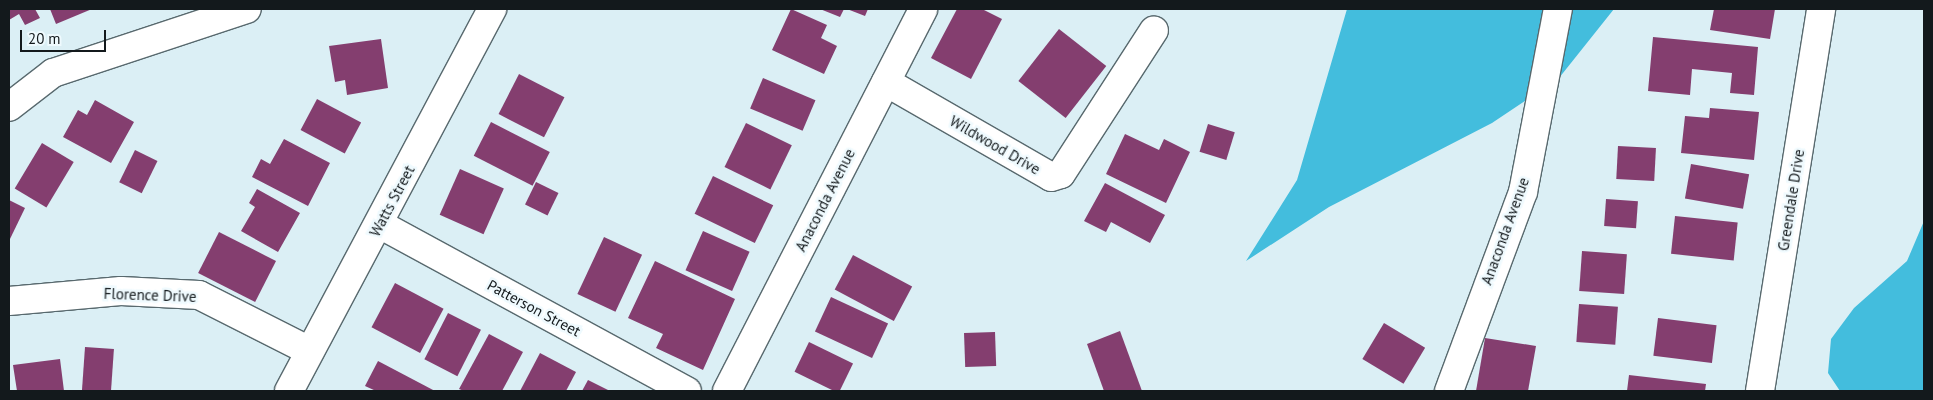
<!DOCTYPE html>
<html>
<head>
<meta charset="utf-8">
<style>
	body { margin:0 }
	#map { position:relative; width:1933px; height:400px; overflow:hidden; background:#dbeff5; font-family:"PT Sans",sans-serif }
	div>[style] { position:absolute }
	.forest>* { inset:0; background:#43bddd }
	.building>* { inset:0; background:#843e6f; transform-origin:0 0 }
	.roads { filter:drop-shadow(1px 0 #58696e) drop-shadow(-1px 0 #58696e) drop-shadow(0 1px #58696e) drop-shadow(0 -1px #58696e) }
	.minor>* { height:28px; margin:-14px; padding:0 14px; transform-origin:14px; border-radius:14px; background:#fff }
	span { translate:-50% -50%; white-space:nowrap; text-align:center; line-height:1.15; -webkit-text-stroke:5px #effafe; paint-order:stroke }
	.street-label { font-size:15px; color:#13191c }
	.frame { position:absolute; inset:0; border:10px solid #13191c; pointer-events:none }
	.scale { position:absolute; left:20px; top:30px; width:86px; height:22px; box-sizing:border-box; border:2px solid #13191c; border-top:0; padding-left:6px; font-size:15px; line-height:18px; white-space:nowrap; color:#13191c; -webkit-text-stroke:4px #effafe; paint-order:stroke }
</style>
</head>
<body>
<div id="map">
	<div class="forest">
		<i style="clip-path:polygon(1347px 9px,1614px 9px,1559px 78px,1492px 123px,1329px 207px,1246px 261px,1297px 180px)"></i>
		<i style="clip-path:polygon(1924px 221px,1924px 391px,1840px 391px,1828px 373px,1831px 339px,1854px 308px,1907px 261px)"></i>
	</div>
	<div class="building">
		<i style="clip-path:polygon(9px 9px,35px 9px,40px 18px,25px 25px,19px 14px,9px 20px)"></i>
		<i style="clip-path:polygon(50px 9px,92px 9px,56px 24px)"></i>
		<i style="clip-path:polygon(791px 9px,827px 25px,821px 38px,837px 46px,824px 74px,772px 50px)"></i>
		<i style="clip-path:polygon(820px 9px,844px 9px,840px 17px)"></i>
		<i style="clip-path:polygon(847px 9px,868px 9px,865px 16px)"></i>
		<i style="clip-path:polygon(957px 9px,982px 9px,1002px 19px,971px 79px,931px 58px)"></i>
		<i style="clip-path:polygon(1714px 9px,1775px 9px,1770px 39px,1710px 30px)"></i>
		<i style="left:1059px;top:29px;width:60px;height:66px;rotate:38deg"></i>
		<i style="clip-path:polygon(1653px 37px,1758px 47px,1754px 95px,1730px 93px,1732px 73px,1692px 69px,1690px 95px,1648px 91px)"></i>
		<i style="clip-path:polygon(381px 39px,388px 88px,347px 95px,345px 80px,335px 82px,329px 46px)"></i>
		<i style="left:519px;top:74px;width:51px;height:45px;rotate:27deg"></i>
		<i style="left:763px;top:78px;width:57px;height:33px;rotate:23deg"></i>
		<i style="left:317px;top:99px;width:50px;height:35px;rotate:28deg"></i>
		<i style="clip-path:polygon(95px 100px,134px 122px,111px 163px,63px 137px,78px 110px,87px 115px)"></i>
		<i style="clip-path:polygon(1710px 108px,1759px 112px,1754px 160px,1681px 153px,1685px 116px,1709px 118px)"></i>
		<i style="left:491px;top:122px;width:66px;height:38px;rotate:27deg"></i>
		<i style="left:746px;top:123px;width:51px;height:49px;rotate:26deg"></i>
		<i style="left:1208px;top:124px;width:28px;height:29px;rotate:17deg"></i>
		<i style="clip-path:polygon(1125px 134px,1159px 150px,1164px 139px,1190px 152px,1166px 203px,1106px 174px)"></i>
		<i style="clip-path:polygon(284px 139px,330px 163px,308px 206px,252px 177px,261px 159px,270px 164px)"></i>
		<i style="left:42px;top:143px;width:37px;height:53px;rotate:31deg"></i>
		<i style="left:1618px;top:146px;width:38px;height:33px;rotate:3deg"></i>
		<i style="left:135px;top:150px;width:25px;height:36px;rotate:26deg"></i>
		<i style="left:1691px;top:164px;width:59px;height:35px;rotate:10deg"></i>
		<i style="left:460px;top:169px;width:48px;height:50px;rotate:24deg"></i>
		<i style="left:713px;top:176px;width:67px;height:42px;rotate:26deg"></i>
		<i style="left:536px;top:182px;width:25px;height:25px;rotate:26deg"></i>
		<i style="clip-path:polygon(1105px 183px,1165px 215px,1150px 243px,1111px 222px,1106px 232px,1084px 221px)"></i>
		<i style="clip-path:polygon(257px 189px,300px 213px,278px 252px,241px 231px,255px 207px,249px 203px)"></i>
		<i style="left:1606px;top:199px;width:32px;height:27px;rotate:4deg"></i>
		<i style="clip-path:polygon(9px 200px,25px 208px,9px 241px)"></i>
		<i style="left:1675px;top:216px;width:63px;height:38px;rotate:6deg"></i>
		<i style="left:703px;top:231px;width:51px;height:43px;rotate:24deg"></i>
		<i style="left:219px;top:232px;width:64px;height:46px;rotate:27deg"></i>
		<i style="left:604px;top:237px;width:42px;height:63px;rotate:25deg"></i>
		<i style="left:1582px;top:251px;width:45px;height:40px;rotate:4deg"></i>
		<i style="left:853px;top:255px;width:67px;height:39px;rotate:28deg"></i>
		<i style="clip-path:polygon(655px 261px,735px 299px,703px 370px,656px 348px,663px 334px,628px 318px)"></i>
		<i style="left:395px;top:283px;width:55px;height:50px;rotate:28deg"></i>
		<i style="left:831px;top:297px;width:63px;height:38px;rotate:25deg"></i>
		<i style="left:1579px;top:304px;width:39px;height:38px;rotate:4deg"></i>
		<i style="left:448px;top:313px;width:37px;height:52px;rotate:27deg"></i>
		<i style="left:1658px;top:318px;width:59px;height:38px;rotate:7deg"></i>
		<i style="left:1384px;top:323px;width:48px;height:42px;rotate:31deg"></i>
		<i style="clip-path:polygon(1120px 331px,1142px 391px,1104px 391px,1087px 344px)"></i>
		<i style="left:995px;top:332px;width:34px;height:31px;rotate:88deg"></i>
		<i style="clip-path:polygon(489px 334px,523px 352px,502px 391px,464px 391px,459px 389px)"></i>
		<i style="clip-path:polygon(1485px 338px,1536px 346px,1528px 391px,1476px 391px)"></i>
		<i style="left:809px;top:342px;width:49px;height:33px;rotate:26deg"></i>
		<i style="left:85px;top:347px;width:29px;height:44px;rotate:4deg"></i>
		<i style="clip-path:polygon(540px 353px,576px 372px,566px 391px,520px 391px)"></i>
		<i style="clip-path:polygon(60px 359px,64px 391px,17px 391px,13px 365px)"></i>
		<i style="clip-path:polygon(378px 361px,435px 391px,376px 391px,365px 386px)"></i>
		<i style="clip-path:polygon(1629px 375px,1706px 384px,1705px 391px,1627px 391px)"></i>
		<i style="clip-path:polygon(588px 380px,610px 391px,582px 391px)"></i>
	</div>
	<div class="roads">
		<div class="minor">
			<i style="left:886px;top:82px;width:190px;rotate:29.9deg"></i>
			<i style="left:1051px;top:177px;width:10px;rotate:-17deg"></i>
			<i style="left:1061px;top:174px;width:171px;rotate:-57.1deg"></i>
			<i style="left:9px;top:107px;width:56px;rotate:-37.7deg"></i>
			<i style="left:53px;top:73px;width:204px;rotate:-18.3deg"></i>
			<i style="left:381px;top:225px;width:348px;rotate:28.5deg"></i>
			<i style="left:9px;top:301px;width:112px;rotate:-5.1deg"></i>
			<i style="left:121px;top:291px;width:78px;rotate:2.9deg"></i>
			<i style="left:199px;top:295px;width:124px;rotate:26.8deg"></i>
			<i style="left:289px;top:391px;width:433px;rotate:-62deg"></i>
			<i style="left:727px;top:391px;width:429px;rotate:-62.8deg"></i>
			<i style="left:1449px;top:391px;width:212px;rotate:-69.6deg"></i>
			<i style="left:1523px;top:192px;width:186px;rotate:-79.2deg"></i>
			<i style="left:1760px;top:391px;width:387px;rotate:-80.9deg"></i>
		</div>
	</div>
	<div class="street-label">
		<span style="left:995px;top:145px;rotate:30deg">Wildwood Drive</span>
		<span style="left:825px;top:200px;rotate:-63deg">Anaconda Avenue</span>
		<span style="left:1791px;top:200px;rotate:-81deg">Greendale Drive</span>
		<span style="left:392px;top:201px;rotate:-62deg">Watts Street</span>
		<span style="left:1505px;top:231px;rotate:-70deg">Anaconda Avenue</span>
		<span style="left:150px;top:295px;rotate:2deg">Florence Drive</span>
		<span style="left:534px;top:308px;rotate:28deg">Patterson Street</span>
	</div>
	<div class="frame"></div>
	<div class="scale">20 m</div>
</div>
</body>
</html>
